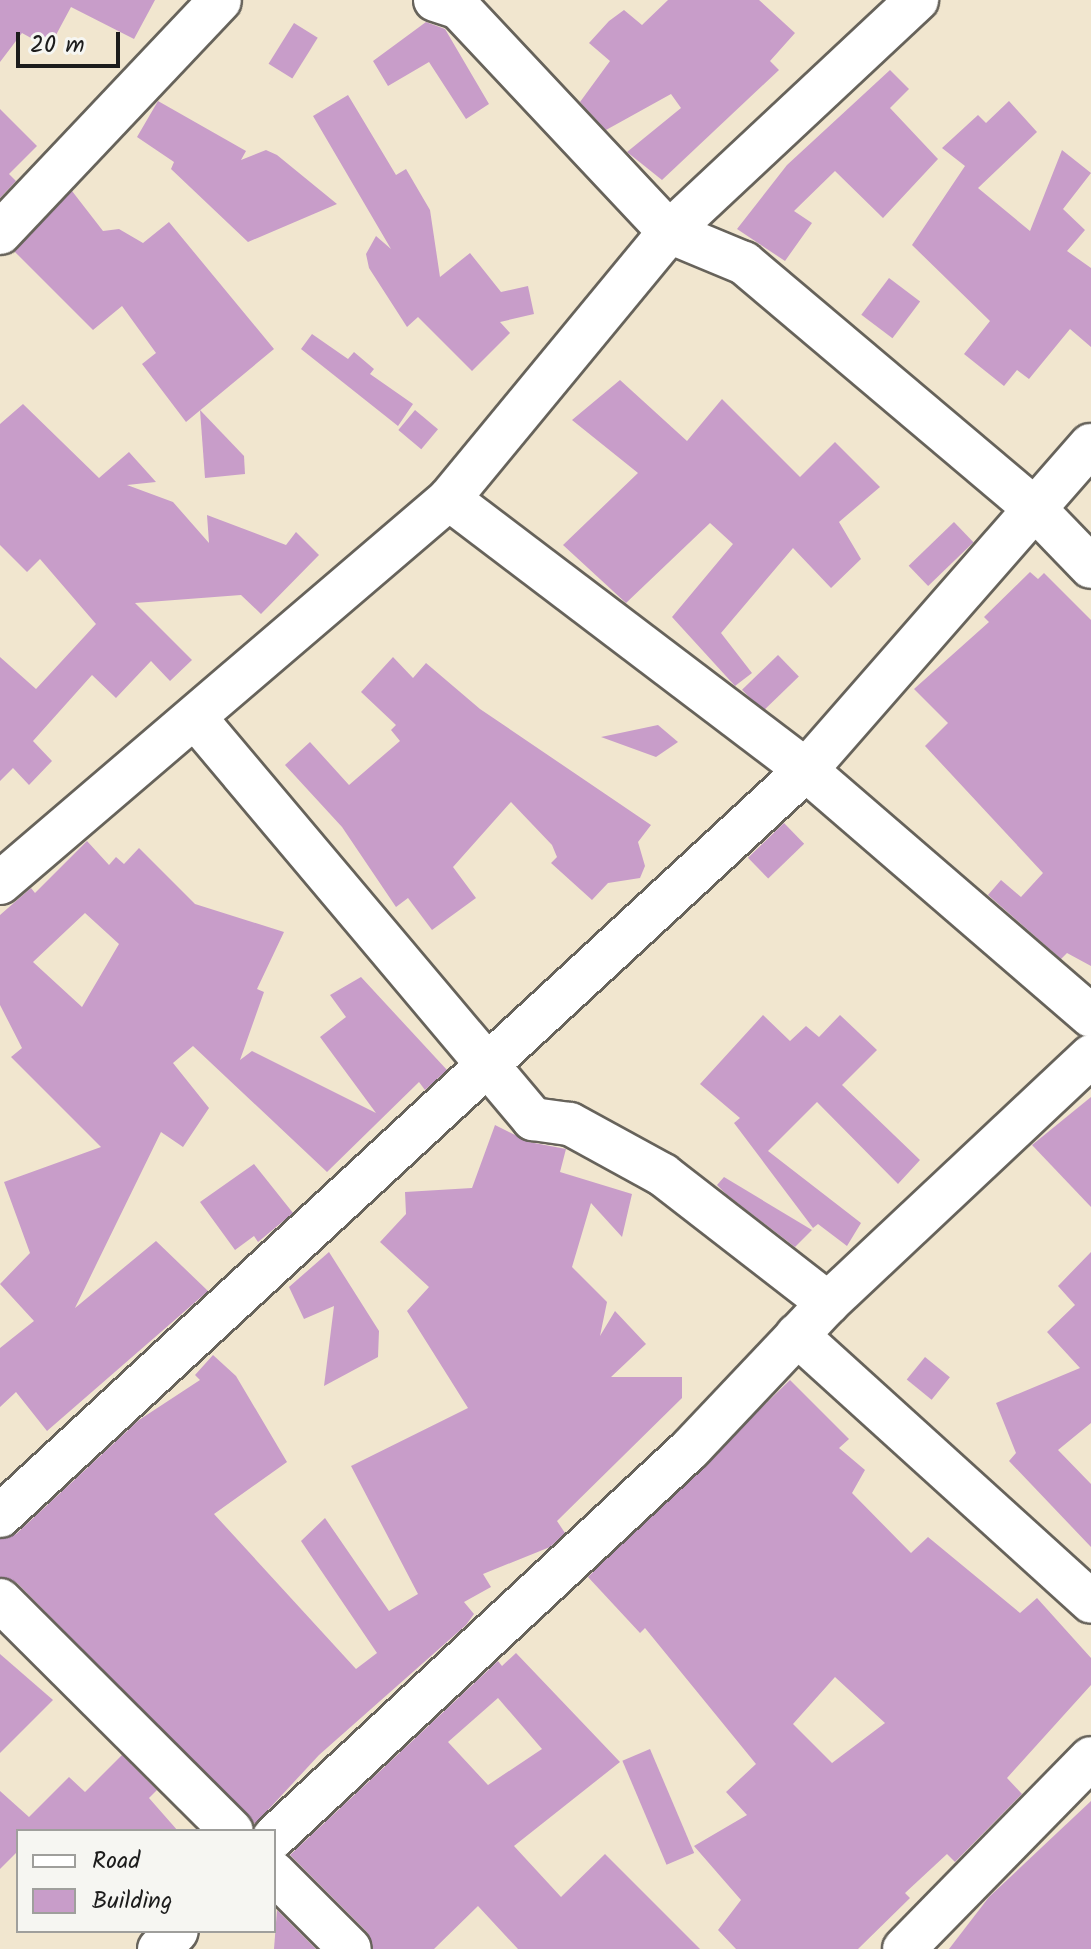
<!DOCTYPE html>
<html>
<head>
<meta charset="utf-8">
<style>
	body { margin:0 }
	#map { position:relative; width:1091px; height:1949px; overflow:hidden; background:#f1e6cf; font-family:Kalam,sans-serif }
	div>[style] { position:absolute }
	.building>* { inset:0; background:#c89dc9; transform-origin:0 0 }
	.roads { filter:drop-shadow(2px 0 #67635b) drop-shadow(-2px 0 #67635b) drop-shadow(0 2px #67635b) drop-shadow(0 -2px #67635b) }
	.minor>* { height:42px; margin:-21px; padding:0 21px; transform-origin:21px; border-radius:21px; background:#fff }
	span { translate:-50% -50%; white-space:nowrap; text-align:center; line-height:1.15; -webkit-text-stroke:6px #f6f6f2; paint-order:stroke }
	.legend { position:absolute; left:16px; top:1829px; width:260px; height:104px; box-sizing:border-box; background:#f6f6f2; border:2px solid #9f9f9c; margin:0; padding:10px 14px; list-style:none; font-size:24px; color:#1c1c1c }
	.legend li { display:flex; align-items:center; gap:16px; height:40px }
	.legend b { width:40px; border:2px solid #9f9f9c }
	.scale { position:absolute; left:16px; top:32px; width:104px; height:36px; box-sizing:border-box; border:4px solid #1c1c1c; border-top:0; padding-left:10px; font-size:24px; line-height:28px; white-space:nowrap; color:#1c1c1c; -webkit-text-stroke:6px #f6f6f2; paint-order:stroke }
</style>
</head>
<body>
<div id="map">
	<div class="building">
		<i style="clip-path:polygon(0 0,155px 0,134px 39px,71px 7px,49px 48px,22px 33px,0 62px)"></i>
		<i style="clip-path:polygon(668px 0,759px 0,795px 33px,770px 61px,779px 70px,662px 180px,627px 152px,681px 108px,671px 94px,606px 130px,580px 102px,610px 61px,589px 43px,609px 21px,624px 10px,642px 25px)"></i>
		<i style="clip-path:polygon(426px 22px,445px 29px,489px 104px,466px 119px,429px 62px,388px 86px,373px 61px)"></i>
		<i style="left:294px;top:23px;width:28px;height:48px;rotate:32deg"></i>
		<i style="clip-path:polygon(890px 70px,909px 89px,890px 108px,938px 159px,883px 218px,835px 171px,794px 211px,812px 223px,785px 261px,737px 229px,787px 165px)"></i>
		<i style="clip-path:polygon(348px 95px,396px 175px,406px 169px,430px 210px,440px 277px,470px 253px,501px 292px,528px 286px,534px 314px,500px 322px,510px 333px,472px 371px,418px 317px,407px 327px,369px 268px,366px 254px,376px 236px,391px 249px,313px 116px)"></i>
		<i style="clip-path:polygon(158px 101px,246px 151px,241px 160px,266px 150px,277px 155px,337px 204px,248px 242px,171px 169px,174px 162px,137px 137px)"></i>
		<i style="clip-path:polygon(1009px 101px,1037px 132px,978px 188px,1030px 231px,1062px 150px,1091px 173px,1063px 209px,1085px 230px,1067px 251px,1091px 268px,1091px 347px,1070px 329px,1029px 379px,1017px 370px,1004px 386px,964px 354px,990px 321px,912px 245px,965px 166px,942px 148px,978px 115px,986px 123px)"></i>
		<i style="clip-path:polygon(0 109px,37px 146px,9px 174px,16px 181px,0 198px)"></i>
		<i style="clip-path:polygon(72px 191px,103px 231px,119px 229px,143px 243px,169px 222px,274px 349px,186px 422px,142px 364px,156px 353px,122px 306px,93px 330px,14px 251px)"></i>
		<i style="left:889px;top:278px;width:39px;height:46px;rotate:37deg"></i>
		<i style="clip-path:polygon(312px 334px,348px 359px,354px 352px,374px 369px,370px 374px,413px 404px,398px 426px,301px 349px)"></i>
		<i style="clip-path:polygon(620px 380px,687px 441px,722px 399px,800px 477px,835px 442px,880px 487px,839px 522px,861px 559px,831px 588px,793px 548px,721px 633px,752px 673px,735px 686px,672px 617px,733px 544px,710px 523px,626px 603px,563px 545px,638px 473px,572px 420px)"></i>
		<i style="clip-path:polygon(23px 404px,99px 478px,129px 452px,156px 482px,127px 485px,173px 502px,209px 543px,207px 515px,286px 545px,296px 532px,319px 555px,261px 614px,241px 595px,135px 603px,192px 660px,170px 681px,151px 661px,116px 698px,92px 675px,33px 741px,52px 761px,29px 785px,13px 768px,0 781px,0 657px,36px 689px,96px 624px,40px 559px,27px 572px,0 545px,0 424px)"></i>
		<i style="clip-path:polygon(200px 410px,244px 456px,245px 474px,205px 478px)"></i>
		<i style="left:415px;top:410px;width:30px;height:26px;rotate:40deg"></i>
		<i style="left:954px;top:522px;width:28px;height:63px;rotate:46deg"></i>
		<i style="clip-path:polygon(1030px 572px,1038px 579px,1044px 573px,1091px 620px,1091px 966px,1067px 953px,1061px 959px,988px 895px,1001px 880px,1021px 897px,1043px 873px,925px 746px,948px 723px,914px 689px,989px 622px,984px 617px)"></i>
		<i style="left:778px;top:655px;width:30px;height:50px;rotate:46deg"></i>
		<i style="clip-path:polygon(393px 657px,413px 678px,426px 663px,480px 709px,651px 825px,638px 842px,645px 866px,640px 878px,608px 883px,592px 900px,551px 863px,557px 857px,552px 845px,511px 802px,453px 867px,476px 898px,432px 930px,408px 898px,396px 907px,342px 827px,285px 765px,310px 742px,349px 785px,400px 741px,391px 730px,396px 725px,361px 692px)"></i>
		<i style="clip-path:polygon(658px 725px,678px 742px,656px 757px,601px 737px)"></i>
		<i style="left:784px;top:823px;width:29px;height:50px;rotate:46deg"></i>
		<i style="clip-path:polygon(evenodd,87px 841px,109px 865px,116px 857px,124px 864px,139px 848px,195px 904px,284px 932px,257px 989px,264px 992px,240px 1060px,252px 1051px,376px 1113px,320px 1037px,346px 1017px,330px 995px,361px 977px,447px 1070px,425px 1090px,419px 1082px,327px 1172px,193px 1046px,173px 1063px,209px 1108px,183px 1147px,161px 1132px,75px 1308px,156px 1241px,208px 1291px,47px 1431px,16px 1392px,0 1407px,0 1348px,34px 1321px,0 1284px,30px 1253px,4px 1182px,101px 1147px,11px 1057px,22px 1048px,0 1005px,0 915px,31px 888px,35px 893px,87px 841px,85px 913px,119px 944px,82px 1007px,33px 962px,85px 913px)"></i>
		<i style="clip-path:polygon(763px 1015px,790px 1041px,806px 1026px,819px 1037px,840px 1015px,877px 1050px,842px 1085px,920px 1160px,898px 1184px,817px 1102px,768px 1151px,861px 1223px,847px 1246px,818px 1224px,813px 1228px,734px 1123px,740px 1118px,700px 1084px)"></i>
		<i style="clip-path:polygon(1091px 1097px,1091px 1207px,1032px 1145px)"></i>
		<i style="clip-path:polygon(495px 1125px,529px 1142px,566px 1149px,560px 1172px,632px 1194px,622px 1237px,591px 1203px,572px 1267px,607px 1302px,600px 1336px,615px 1311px,646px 1344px,611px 1377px,682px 1377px,682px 1398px,557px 1521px,565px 1533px,550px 1547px,483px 1574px,491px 1587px,464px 1602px,474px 1614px,466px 1625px,319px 1755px,255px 1824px,17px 1583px,0 1577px,0 1539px,16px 1534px,139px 1420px,200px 1380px,195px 1375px,213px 1355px,236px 1376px,287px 1462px,214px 1514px,356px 1669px,377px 1653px,301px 1541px,325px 1518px,389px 1611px,418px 1594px,351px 1466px,468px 1408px,407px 1311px,429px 1287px,380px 1242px,406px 1214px,405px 1192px,472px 1188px)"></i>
		<i style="clip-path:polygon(254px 1164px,293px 1213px,258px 1242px,254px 1236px,235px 1250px,200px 1202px)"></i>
		<i style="clip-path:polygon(724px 1177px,812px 1230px,795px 1247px,726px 1194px,717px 1185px)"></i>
		<i style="clip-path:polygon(329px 1252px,379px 1331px,378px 1357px,324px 1386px,334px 1306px,304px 1319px,289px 1287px)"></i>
		<i style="clip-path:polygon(1091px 1252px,1091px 1423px,1058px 1450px,1091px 1484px,1091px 1547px,1009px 1461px,1016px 1453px,996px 1403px,1080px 1368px,1047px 1332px,1075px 1305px,1058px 1286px)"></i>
		<i style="left:925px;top:1357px;width:32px;height:29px;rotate:39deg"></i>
		<i style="clip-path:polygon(evenodd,790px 1380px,849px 1439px,839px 1448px,865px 1470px,852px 1493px,911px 1553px,928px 1537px,1020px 1613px,1037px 1598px,1091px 1658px,1091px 1685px,1007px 1778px,1022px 1794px,955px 1862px,947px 1854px,905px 1893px,910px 1898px,858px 1949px,736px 1949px,718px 1930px,741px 1900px,694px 1846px,747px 1815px,726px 1792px,756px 1764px,645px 1628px,640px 1633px,588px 1577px,790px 1380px,835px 1677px,885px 1723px,832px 1763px,793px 1724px,835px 1677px)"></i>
		<i style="clip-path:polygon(evenodd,516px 1653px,620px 1762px,514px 1846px,561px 1897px,605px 1854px,700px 1949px,518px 1949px,478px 1906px,434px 1949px,373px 1949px,367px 1932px,290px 1855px,498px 1661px,502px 1666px,516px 1653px,498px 1698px,542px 1749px,488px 1785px,448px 1742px,498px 1698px)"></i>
		<i style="clip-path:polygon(0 1654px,53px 1700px,0 1753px)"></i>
		<i style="left:650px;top:1749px;width:113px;height:30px;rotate:67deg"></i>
		<i style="clip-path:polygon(122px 1755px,157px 1790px,149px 1798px,178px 1831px,18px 1831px,18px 1851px,0 1869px,0 1791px,29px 1817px,69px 1777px,85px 1792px)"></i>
		<i style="clip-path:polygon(1091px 1801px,1091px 1949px,949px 1949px,989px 1897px)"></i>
		<i style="clip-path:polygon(277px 1910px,316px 1949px,274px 1949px)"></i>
	</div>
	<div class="roads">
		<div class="minor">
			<i style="left:435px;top:0;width:25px;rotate:18deg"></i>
			<i style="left:459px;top:8px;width:307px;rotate:46.8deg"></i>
			<i style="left:669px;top:232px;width:81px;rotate:22.5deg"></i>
			<i style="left:744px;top:263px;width:382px;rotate:40.2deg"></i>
			<i style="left:1036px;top:510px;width:79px;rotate:46deg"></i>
			<i style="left:0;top:233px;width:320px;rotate:-46.6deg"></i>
			<i style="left:449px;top:499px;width:448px;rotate:37.2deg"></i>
			<i style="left:806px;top:770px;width:376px;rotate:40.8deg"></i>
			<i style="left:197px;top:720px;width:522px;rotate:49.9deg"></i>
			<i style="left:533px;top:1119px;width:37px;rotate:8deg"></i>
			<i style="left:570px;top:1124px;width:106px;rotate:28.7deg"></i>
			<i style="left:663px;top:1175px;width:209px;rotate:37.8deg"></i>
			<i style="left:0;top:883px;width:591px;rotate:-40.54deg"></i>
			<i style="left:449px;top:499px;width:346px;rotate:-50.5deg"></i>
			<i style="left:669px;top:232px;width:340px;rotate:-43.1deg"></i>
			<i style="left:797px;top:1335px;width:397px;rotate:42.2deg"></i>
			<i style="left:0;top:1516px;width:1098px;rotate:-42.79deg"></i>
			<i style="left:806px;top:770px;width:432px;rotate:-48.8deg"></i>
			<i style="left:0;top:1600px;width:327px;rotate:44.9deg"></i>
			<i style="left:274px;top:1837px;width:570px;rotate:-43.01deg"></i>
			<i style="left:691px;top:1448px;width:199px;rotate:-46.6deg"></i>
			<i style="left:828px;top:1303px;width:361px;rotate:-43.2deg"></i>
			<i style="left:274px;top:1873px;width:107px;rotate:45deg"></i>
			<i style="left:159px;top:1949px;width:25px;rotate:-45deg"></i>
			<i style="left:904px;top:1949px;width:267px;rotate:-45.6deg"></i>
		</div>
	</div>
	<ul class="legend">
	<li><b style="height:10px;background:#fff"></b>Road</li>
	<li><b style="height:22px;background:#c89dc9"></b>Building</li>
	</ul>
	<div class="scale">20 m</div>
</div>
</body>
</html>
